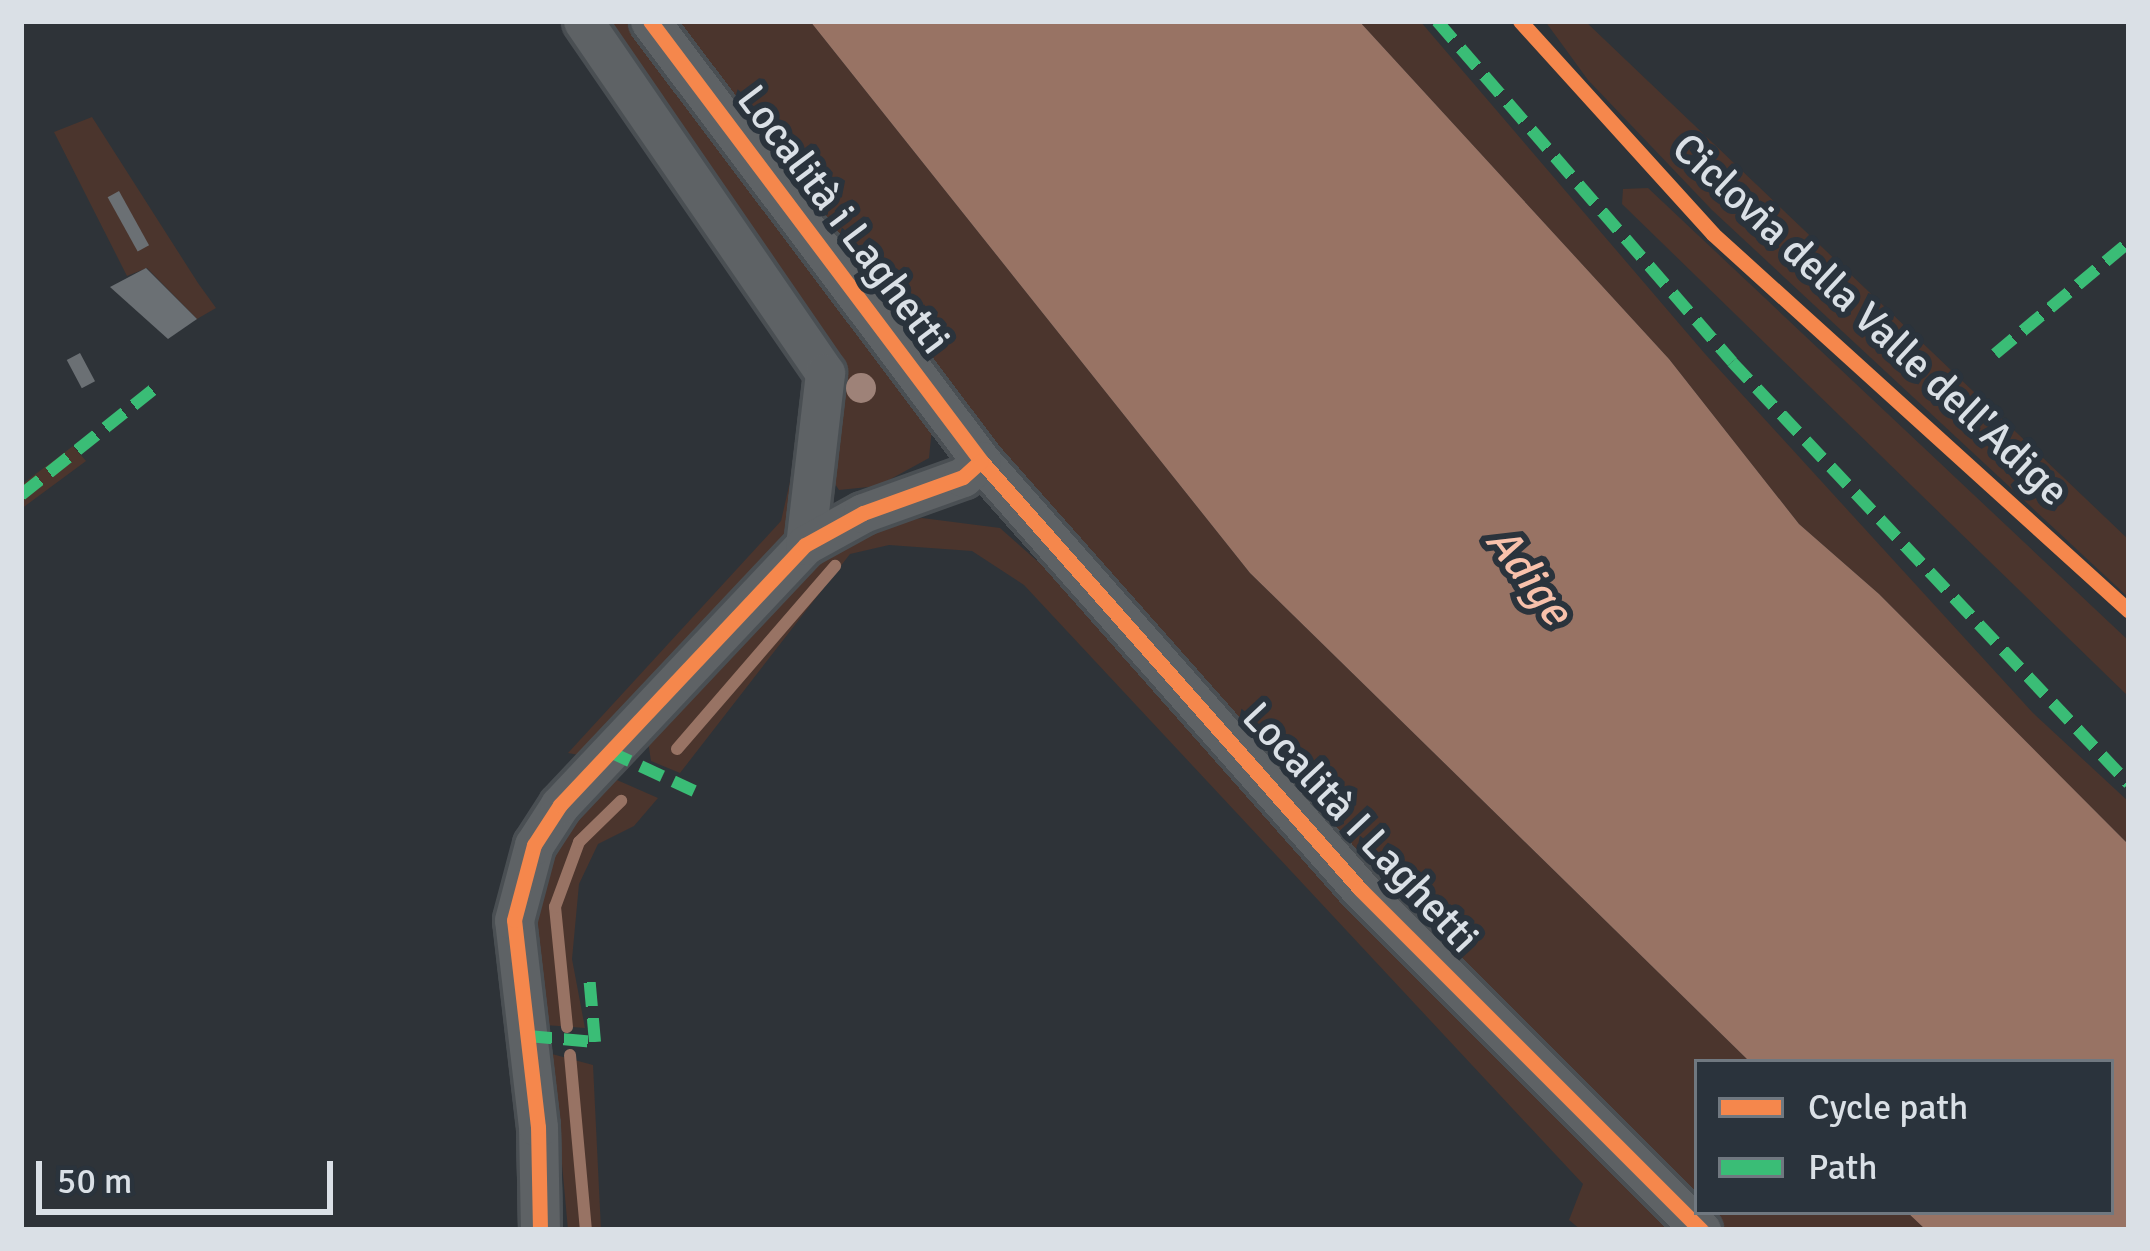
<!DOCTYPE html>
<html>
<head>
<meta charset="utf-8">
<style>
	body { margin:0 }
	#map { position:relative; width:2150px; height:1251px; overflow:hidden; background:#2e3338; font-family:Signika,sans-serif }
	div>[style] { position:absolute }
	.green>* { inset:0; background:#4b352d }
	.water>* { inset:0; background:#987364 }
	.stream>* { height:12px; margin:-6px; padding:0 6px; transform-origin:6px; border-radius:6px; background:#987364 }
	.building>* { inset:0; background:#6b7074; transform-origin:0 0 }
	.roads { filter:drop-shadow(3px 0 #4a4f53) drop-shadow(-3px 0 #4a4f53) drop-shadow(0 3px #4a4f53) drop-shadow(0 -3px #4a4f53) }
	.minor>* { height:39px; margin:-19.5px; padding:0 19.5px; transform-origin:19.5px; border-radius:19.5px; background:#5e6265 }
	.quiet>* { height:12px; margin-top:-6px; transform-origin:0; background:repeating-linear-gradient(90deg,#3abd76 0 24px,transparent 0 36px) }
	.cycleway>* { height:15px; margin:-7.5px; padding:0 7.5px; transform-origin:7.5px; border-radius:7.5px; background:#f5874c }
	.trees>* { width:30px; height:30px; margin:-15px; border-radius:50%; background:#9e8278 }
	span { translate:-50% -50%; white-space:nowrap; text-align:center; line-height:1.15; -webkit-text-stroke:12px #2a333c; paint-order:stroke }
	.street-label { font-size:42px; color:#dae0e6 }
	.water-label { font-size:45px; color:#f8c1ab; font-style:italic }
	.frame { position:absolute; inset:0; border:24px solid #dae0e6; pointer-events:none }
	.legend { position:absolute; left:1694px; top:1059px; width:420px; height:156px; box-sizing:border-box; background:#2a333c; border:3px solid #707880; margin:0; padding:15px 21px; list-style:none; font-size:36px; color:#dae0e6 }
	.legend li { display:flex; align-items:center; gap:24px; height:60px }
	.legend b { width:60px; border:3px solid #707880 }
	.scale { position:absolute; left:36px; top:1161px; width:297px; height:54px; box-sizing:border-box; border:6px solid #dae0e6; border-top:0; padding-left:15px; font-size:36px; line-height:42px; white-space:nowrap; color:#dae0e6; -webkit-text-stroke:9px #2a333c; paint-order:stroke }
</style>
</head>
<body>
<div id="map">
	<div class="green">
		<i style="clip-path:polygon(593px 21px,632px 21px,932px 428px,929px 458px,878px 486px,839px 490px,831px 478px,840px 383px)"></i>
		<i style="clip-path:polygon(668px 21px,810px 21px,1250px 573px,1750px 1062px,1697px 1062px,1697px 1204px,1318px 819px,980px 436px)"></i>
		<i style="clip-path:polygon(1359px 21px,1420px 21px,1706px 355px,2033px 713px,2129px 802px,2129px 845px,1879px 594px,1799px 524px,1669px 359px)"></i>
		<i style="clip-path:polygon(1545px 21px,1585px 21px,2129px 540px,2129px 598px,1712px 210px,1588px 80px)"></i>
		<i style="clip-path:polygon(92px 117px,198px 283px,216px 308px,197px 319px,147px 268px,127px 276px,54px 132px)"></i>
		<i style="clip-path:polygon(1648px 188px,2129px 641px,2129px 697px,1622px 204px,1623px 189px)"></i>
		<i style="clip-path:polygon(814px 377px,796px 528px,579px 755px,568px 753px,781px 521px)"></i>
		<i style="clip-path:polygon(73px 446px,86px 461px,21px 509px,21px 485px)"></i>
		<i style="clip-path:polygon(922px 518px,1000px 528px,1096px 613px,1685px 1230px,1581px 1230px,1569px 1220px,1583px 1184px,1024px 585px,972px 551px,889px 545px,850px 554px,680px 773px,651px 761px,648px 741px,809px 569px,867px 528px)"></i>
		<i style="clip-path:polygon(617px 780px,658px 798px,634px 826px,598px 844px,579px 884px,572px 959px,585px 1028px,545px 1025px,537px 926px,545px 875px,569px 822px)"></i>
		<i style="clip-path:polygon(552px 1054px,593px 1065px,601px 1230px,568px 1230px)"></i>
		<i style="clip-path:polygon(1705px 1212px,1907px 1212px,1926px 1230px,1724px 1230px)"></i>
	</div>
	<div class="water">
		<i style="clip-path:polygon(810px 21px,1359px 21px,1669px 359px,1799px 524px,1879px 594px,2129px 845px,2129px 1230px,1926px 1230px,1907px 1212px,2111px 1212px,2111px 1062px,1750px 1062px,1250px 573px)"></i>
	</div>
	<div class="stream">
		<i style="left:677px;top:749px;width:242px;rotate:-49.2deg"></i>
		<i style="left:567px;top:1027px;width:121px;rotate:-95.7deg"></i>
		<i style="left:555px;top:907px;width:69px;rotate:-69.7deg"></i>
		<i style="left:579px;top:842px;width:59px;rotate:-44.3deg"></i>
		<i style="left:570px;top:1055px;width:176px;rotate:84.8deg"></i>
	</div>
	<div class="building">
		<i style="left:119px;top:191px;width:62px;height:13px;rotate:61deg"></i>
		<i style="clip-path:polygon(146px 268px,197px 319px,168px 339px,110px 287px)"></i>
		<i style="left:80px;top:353px;width:32px;height:15px;rotate:62deg"></i>
	</div>
	<div class="roads">
		<div class="minor">
			<i style="left:583px;top:21px;width:427px;rotate:55.5deg"></i>
			<i style="left:825px;top:373px;width:173px;rotate:96.6deg"></i>
			<i style="left:650px;top:21px;width:551px;rotate:53.05deg"></i>
			<i style="left:981px;top:461px;width:573px;rotate:48.47deg"></i>
			<i style="left:1361px;top:890px;width:481px;rotate:45deg"></i>
			<i style="left:540px;top:1230px;width:103px;rotate:-91.1deg"></i>
			<i style="left:538px;top:1127px;width:208px;rotate:-96.6deg"></i>
			<i style="left:514px;top:920px;width:78px;rotate:-75.1deg"></i>
			<i style="left:534px;top:845px;width:48px;rotate:-57deg"></i>
			<i style="left:560px;top:805px;width:357px;rotate:-46.7deg"></i>
			<i style="left:805px;top:545px;width:66px;rotate:-28.9deg"></i>
			<i style="left:863px;top:513px;width:106px;rotate:-19.8deg"></i>
			<i style="left:963px;top:477px;width:24px;rotate:-42deg"></i>
		</div>
	</div>
	<div class="quiet">
		<i style="left:1437px;top:21px;width:451px;rotate:49.1deg"></i>
		<i style="left:1732px;top:362px;width:579px;rotate:46.75deg"></i>
		<i style="left:1995px;top:354px;width:175px;rotate:-39.9deg"></i>
		<i style="left:21px;top:495px;width:178px;rotate:-38.6deg"></i>
		<i style="left:608px;top:751px;width:95px;rotate:24.9deg"></i>
		<i style="left:528px;top:1036px;width:67px;rotate:5.1deg"></i>
		<i style="left:595px;top:1042px;width:67px;rotate:-95.1deg"></i>
	</div>
	<div class="cycleway">
		<i style="left:650px;top:21px;width:551px;rotate:53.05deg"></i>
		<i style="left:981px;top:461px;width:573px;rotate:48.47deg"></i>
		<i style="left:1361px;top:890px;width:481px;rotate:45deg"></i>
		<i style="left:1520px;top:21px;width:287px;rotate:47.8deg"></i>
		<i style="left:1713px;top:234px;width:561px;rotate:42.18deg"></i>
		<i style="left:540px;top:1230px;width:103px;rotate:-91.1deg"></i>
		<i style="left:538px;top:1127px;width:208px;rotate:-96.6deg"></i>
		<i style="left:514px;top:920px;width:78px;rotate:-75.1deg"></i>
		<i style="left:534px;top:845px;width:48px;rotate:-57deg"></i>
		<i style="left:560px;top:805px;width:357px;rotate:-46.7deg"></i>
		<i style="left:805px;top:545px;width:66px;rotate:-28.9deg"></i>
		<i style="left:863px;top:513px;width:106px;rotate:-19.8deg"></i>
		<i style="left:963px;top:477px;width:24px;rotate:-42deg"></i>
	</div>
	<div class="trees">
		<i style="left:861px;top:388px"></i>
	</div>
	<div class="street-label">
		<span style="left:843px;top:220px;rotate:53deg">Località i Laghetti</span>
		<span style="left:1870px;top:320px;rotate:43deg">Ciclovia della Valle dell'Adige</span>
		<span style="left:1360px;top:828px;rotate:47deg">Località I Laghetti</span>
	</div>
	<div class="water-label">
		<span style="left:1529px;top:576px;rotate:53deg">Adige</span>
	</div>
	<div class="frame"></div>
	<ul class="legend">
	<li><b style="height:15px;background:#f5874c"></b>Cycle path</li>
	<li><b style="height:15px;background:#3abd76"></b>Path</li>
	</ul>
	<div class="scale">50 m</div>
</div>
</body>
</html>
